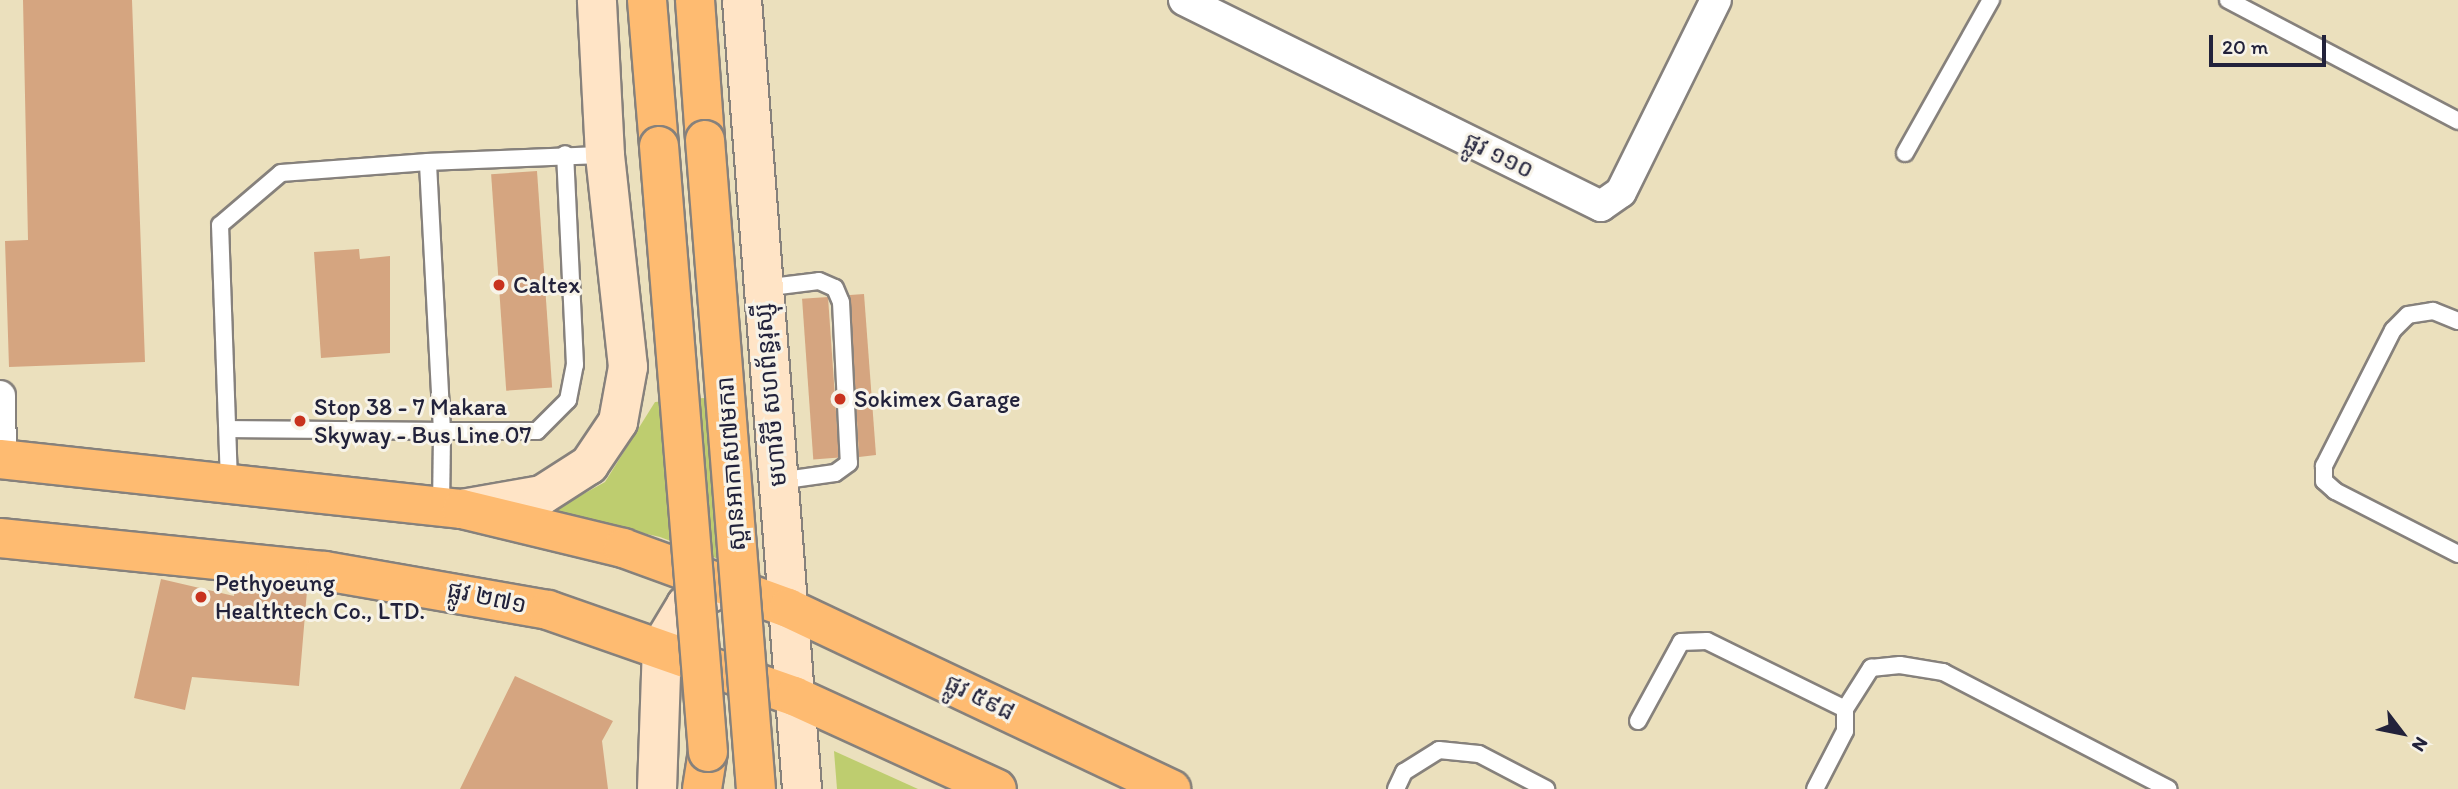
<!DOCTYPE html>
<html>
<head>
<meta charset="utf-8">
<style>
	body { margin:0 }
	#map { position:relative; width:2458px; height:789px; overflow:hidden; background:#ebe0bd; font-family:Itim,"Noto Sans Khmer",sans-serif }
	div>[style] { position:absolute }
	.green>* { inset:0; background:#becd6f }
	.building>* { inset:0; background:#d5a580; transform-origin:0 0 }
	.roads { filter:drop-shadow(2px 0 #86817c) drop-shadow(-2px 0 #86817c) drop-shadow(0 2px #86817c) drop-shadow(0 -2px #86817c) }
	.lane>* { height:16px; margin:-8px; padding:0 8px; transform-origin:8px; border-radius:8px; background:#fff }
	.street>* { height:30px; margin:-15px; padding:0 15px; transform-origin:15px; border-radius:15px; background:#fff }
	.secondary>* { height:38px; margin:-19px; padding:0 19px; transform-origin:19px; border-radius:19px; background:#ffe4c6 }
	.primary>* { height:38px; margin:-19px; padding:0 19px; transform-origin:19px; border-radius:19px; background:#febb71 }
	.highway>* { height:38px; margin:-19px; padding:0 19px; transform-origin:19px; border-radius:19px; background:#febb71 }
	.bridges { filter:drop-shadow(2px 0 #86817c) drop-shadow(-2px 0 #86817c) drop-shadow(0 2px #86817c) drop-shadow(0 -2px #86817c) }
	.highway-bridge>* { height:38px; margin:-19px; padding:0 19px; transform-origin:19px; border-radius:19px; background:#febb71 }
	.dots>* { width:19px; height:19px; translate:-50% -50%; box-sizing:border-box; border:4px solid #f7f3e8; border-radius:50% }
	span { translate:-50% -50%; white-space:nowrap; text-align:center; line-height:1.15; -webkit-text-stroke:6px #f7f3e8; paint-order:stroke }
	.street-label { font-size:24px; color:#22223b }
	.poi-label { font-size:24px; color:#22223b }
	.left { translate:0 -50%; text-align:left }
	.north { position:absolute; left:2367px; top:698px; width:70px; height:70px; -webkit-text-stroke:5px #f7f3e8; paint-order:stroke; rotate:122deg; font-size:19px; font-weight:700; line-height:28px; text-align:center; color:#22223b }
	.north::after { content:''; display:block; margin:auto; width:24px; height:32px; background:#22223b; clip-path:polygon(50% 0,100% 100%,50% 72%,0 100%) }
	.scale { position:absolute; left:2209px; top:35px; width:117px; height:32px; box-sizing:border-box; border:4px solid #22223b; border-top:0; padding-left:9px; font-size:21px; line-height:24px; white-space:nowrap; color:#22223b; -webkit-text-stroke:5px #f7f3e8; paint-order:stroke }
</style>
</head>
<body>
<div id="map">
	<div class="green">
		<i style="clip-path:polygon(740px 395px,753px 572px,660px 537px,551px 512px,605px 482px,655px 402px)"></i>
		<i style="clip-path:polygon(834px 751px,918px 789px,837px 789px)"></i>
	</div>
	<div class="building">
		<i style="clip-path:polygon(23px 0,132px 0,145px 362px,9px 367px,5px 241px,28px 240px)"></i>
		<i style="left:537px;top:171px;width:217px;height:46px;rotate:86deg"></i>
		<i style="clip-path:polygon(359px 249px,360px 259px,390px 256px,390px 353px,321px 358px,314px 252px)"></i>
		<i style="clip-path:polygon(864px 294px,876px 455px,859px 457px,850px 295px)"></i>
		<i style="left:828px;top:297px;width:161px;height:26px;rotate:86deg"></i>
		<i style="clip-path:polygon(161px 579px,234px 596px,235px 584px,307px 591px,299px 686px,192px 677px,185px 710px,134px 698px)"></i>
		<i style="clip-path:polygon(515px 676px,613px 721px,602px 741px,608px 789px,460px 789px)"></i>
	</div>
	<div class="roads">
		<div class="lane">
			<i style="left:2228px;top:0;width:260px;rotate:27.7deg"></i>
			<i style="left:1905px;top:153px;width:176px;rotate:-60.7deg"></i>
			<i style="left:763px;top:288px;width:56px;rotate:-7.1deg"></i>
			<i style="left:819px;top:281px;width:17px;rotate:24deg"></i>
			<i style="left:835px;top:288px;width:15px;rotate:67deg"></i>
			<i style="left:841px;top:302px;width:161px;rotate:87.2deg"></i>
			<i style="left:849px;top:463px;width:17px;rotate:144deg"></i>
			<i style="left:835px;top:473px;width:57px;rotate:171.9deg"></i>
			<i style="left:2458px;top:321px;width:27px;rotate:-158deg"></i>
			<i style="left:2433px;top:311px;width:25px;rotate:171deg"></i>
			<i style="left:2408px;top:315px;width:21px;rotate:135deg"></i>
			<i style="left:2393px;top:330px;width:153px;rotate:116.9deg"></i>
			<i style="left:2324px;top:466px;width:15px;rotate:90deg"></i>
			<i style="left:2324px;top:481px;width:15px;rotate:42deg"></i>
			<i style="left:2335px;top:491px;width:138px;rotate:27.1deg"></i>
			<i style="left:230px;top:429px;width:212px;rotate:0.5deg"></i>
			<i style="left:442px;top:431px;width:269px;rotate:-93deg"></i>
			<i style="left:428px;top:162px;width:177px;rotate:-2.3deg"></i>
			<i style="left:229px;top:482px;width:257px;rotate:-92deg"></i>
			<i style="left:220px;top:225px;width:80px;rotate:-40.4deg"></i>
			<i style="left:281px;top:173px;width:147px;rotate:-4.3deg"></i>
			<i style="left:441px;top:507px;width:76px;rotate:-89.2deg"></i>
			<i style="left:442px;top:431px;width:95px"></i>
			<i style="left:537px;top:431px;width:44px;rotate:-45deg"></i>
			<i style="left:568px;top:400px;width:36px;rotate:-79deg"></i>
			<i style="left:575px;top:365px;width:211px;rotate:-92.7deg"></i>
			<i style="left:1845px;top:709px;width:49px;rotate:-57.6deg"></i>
			<i style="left:1871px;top:668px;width:29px;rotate:-6deg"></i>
			<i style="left:1900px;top:665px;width:44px;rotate:9.2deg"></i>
			<i style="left:1943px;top:672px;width:254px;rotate:27.4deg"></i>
			<i style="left:1638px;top:721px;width:90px;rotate:-61.4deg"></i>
			<i style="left:1681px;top:642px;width:26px;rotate:-2deg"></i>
			<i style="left:1707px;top:641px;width:154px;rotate:26.2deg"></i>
			<i style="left:1845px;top:709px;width:22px;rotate:90deg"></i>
			<i style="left:1845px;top:731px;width:65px;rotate:117.3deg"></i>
			<i style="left:1396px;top:789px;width:19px;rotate:-65deg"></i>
			<i style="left:1404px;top:772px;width:41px;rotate:-32.2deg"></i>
			<i style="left:1439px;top:750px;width:40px;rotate:5.7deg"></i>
			<i style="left:1479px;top:754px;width:76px;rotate:27.6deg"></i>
		</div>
		<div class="street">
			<i style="left:1184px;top:0;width:465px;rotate:26.3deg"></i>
			<i style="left:1601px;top:206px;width:24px;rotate:-35deg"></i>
			<i style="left:1621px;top:192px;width:214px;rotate:-63.7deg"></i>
			<i style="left:0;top:396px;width:63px;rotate:89.1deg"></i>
		</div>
		<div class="secondary">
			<i style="left:742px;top:0;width:791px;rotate:85.65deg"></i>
			<i style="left:462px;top:509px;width:81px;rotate:-9.9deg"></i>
			<i style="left:542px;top:495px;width:56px;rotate:-32.6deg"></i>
			<i style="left:589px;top:465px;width:52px;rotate:-56deg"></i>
			<i style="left:618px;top:422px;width:56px;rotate:-79.7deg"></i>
			<i style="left:628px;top:367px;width:213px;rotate:-96.2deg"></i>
			<i style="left:605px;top:155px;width:155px;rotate:-93deg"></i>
			<i style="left:657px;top:789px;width:144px;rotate:-88deg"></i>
			<i style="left:662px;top:645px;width:47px;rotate:-59deg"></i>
			<i style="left:686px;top:605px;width:40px;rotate:-26.6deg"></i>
		</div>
		<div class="primary">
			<i style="left:0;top:459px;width:465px;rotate:6.2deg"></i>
			<i style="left:462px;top:509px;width:166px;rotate:13.6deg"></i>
			<i style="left:623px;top:548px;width:176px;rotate:20deg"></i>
			<i style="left:788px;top:608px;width:424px;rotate:25.3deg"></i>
			<i style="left:0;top:538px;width:327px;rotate:5.8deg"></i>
			<i style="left:325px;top:571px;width:226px;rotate:9.9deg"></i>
			<i style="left:548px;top:610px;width:261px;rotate:19.3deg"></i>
			<i style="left:794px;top:696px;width:223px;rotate:24.6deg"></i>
		</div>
		<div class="highway">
			<i style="left:647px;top:0;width:146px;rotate:85.3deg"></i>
			<i style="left:695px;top:0;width:140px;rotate:85.9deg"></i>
			<i style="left:702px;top:789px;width:37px;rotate:-81deg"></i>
		</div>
	</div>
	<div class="bridges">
		<div class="highway-bridge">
			<i style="left:705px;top:140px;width:651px;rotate:85.51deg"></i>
			<i style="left:659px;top:146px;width:608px;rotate:85.38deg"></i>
		</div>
	</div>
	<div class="dots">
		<i style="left:499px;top:285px;background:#c8321e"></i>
		<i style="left:840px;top:399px;background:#c8321e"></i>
		<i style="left:300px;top:421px;background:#c8321e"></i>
		<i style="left:201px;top:597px;background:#c8321e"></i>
	</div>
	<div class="street-label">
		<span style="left:1499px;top:155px;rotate:26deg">ផ្លូវ ១១០</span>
		<span style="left:770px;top:395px;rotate:-95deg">មហាវិថី សហព័ន្ធរុស្ស៊ី</span>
		<span style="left:731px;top:464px;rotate:-94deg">ស្ពានអាកាស៧មករា</span>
		<span style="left:487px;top:597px;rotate:12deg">ផ្លូវ ២៧១</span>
		<span style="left:980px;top:697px;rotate:26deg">ផ្លូវ ៥៩៨</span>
	</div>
	<div class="poi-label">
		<span class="left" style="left:513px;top:285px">Caltex</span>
		<span class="left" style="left:854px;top:399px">Sokimex Garage</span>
		<span class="left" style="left:314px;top:421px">Stop 38 - 7 Makara<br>Skyway - Bus Line 07</span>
		<span class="left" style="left:215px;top:597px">Pethyoeung<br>Healthtech Co., LTD.</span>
	</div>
	<div class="north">N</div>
	<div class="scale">20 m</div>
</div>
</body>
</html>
